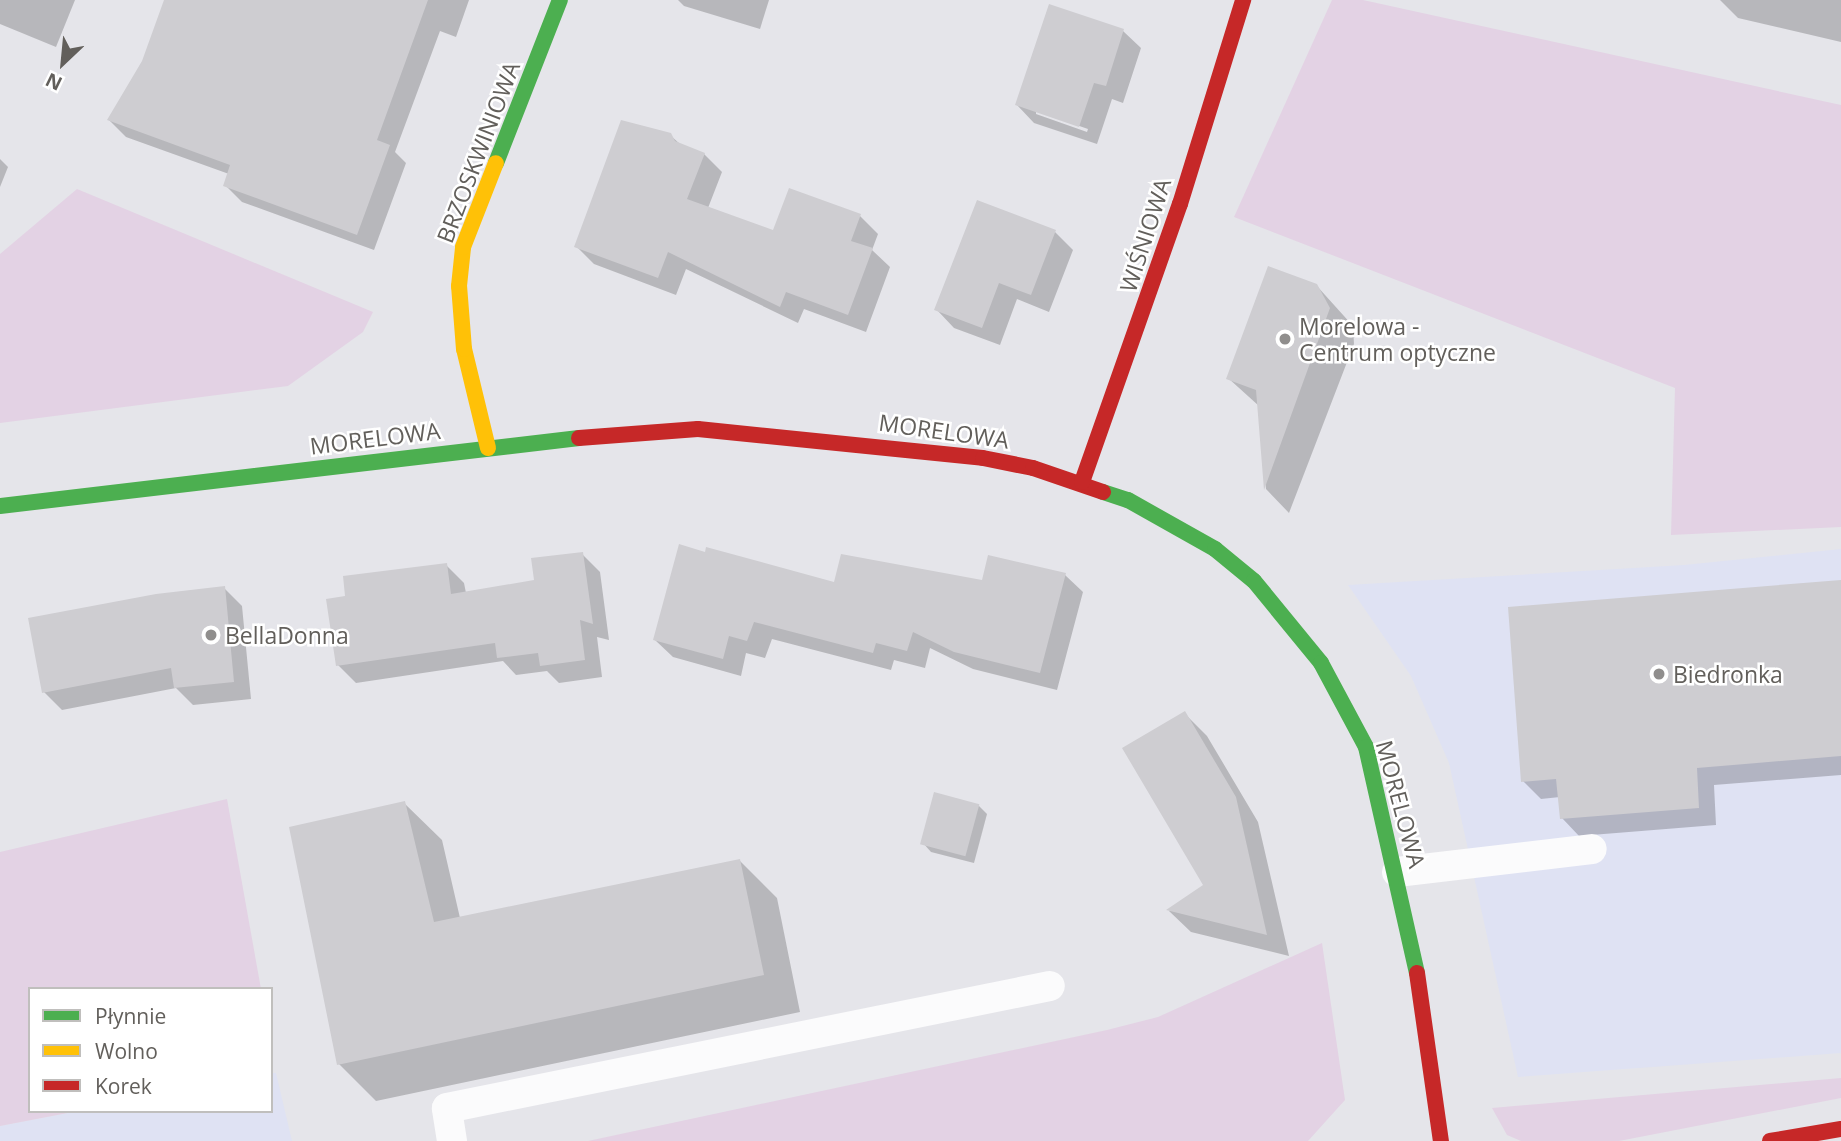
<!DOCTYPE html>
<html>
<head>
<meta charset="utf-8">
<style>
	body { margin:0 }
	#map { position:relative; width:1841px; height:1141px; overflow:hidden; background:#e5e5ea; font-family:"Open Sans",sans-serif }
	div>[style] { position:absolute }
	.commercial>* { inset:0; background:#dfe2f3 }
	.green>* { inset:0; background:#e3d2e4 }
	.shadow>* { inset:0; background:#0003 }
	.building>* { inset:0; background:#cecdd1; transform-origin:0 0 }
	.lane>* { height:30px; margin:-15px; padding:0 15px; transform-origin:15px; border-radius:15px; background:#fbfbfc }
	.fast>* { height:16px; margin:-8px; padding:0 8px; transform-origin:8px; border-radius:8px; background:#4caf50 }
	.slow>* { height:16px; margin:-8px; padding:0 8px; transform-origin:8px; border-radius:8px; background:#ffc107 }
	.jam>* { height:16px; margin:-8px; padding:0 8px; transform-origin:8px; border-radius:8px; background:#c62828 }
	.dots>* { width:19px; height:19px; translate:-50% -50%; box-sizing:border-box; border:4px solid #fff; border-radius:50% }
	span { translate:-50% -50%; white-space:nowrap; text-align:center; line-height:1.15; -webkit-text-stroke:5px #fff; paint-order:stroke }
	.street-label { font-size:23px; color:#625f5b }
	.poi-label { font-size:23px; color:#625f5b }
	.left { translate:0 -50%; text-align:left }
	.legend { position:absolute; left:28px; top:987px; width:245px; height:126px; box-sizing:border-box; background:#fff; border:2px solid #c0bfbd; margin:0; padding:9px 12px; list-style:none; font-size:21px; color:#625f5b }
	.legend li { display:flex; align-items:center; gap:14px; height:35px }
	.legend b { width:35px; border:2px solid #c0bfbd }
	.north { position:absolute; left:28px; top:28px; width:70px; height:70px; -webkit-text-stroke:5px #fff; paint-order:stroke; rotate:206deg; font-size:19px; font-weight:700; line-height:28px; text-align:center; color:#625f5b }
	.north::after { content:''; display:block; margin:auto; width:24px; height:32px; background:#625f5b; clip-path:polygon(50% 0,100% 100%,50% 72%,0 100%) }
</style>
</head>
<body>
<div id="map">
	<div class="commercial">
		<i style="clip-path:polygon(1841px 549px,1841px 1053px,1518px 1077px,1449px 763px,1411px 676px,1348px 585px,1684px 565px)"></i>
		<i style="clip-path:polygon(271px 1073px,276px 1073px,292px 1141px,0 1141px,0 1126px,78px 1111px,271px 1111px)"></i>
	</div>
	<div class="green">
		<i style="clip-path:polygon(1332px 0,1363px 0,1841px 105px,1841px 527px,1671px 535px,1675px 388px,1234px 217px)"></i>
		<i style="clip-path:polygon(77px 189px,373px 312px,363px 332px,288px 386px,0 423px,0 254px)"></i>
		<i style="clip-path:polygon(227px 799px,261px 989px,30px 989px,30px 1111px,78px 1111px,0 1126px,0 852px)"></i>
		<i style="clip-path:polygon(1322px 943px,1345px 1100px,1308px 1141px,588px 1141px,1107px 1030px,1158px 1017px)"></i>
		<i style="clip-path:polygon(1841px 1078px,1841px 1098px,1619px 1141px,1521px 1141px,1507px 1135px,1492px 1108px)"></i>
	</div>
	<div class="shadow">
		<i style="clip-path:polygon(0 0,75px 0,56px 47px,0 24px)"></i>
		<i style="clip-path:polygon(166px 0,469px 0,456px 37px,440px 31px,395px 152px,406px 163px,374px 250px,242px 202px,225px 185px,229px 174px,126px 137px,109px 120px,165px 24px)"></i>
		<i style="clip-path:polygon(678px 0,769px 0,760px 29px,684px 6px)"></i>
		<i style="clip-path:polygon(1720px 0,1841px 0,1841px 42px,1738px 18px)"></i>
		<i style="clip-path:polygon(evenodd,1123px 31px,1141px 48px,1123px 103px,1112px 99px,1097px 144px,1034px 123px,1017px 105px,1123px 31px,1036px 111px,1088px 129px,1087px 132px,1036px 114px,1036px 111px)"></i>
		<i style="clip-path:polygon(670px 135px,681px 145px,704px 154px,722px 172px,708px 208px,774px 232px,790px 190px,860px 216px,878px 234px,872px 250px,890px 267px,866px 332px,804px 309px,798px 323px,686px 269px,676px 295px,594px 264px,576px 246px)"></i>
		<i style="clip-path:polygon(0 159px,8px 167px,0 187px)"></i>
		<i style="clip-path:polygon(1055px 232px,1073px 250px,1049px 312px,1017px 299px,1000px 345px,954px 328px,937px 310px)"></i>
		<i style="clip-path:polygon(1316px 285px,1353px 326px,1354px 344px,1289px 513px,1266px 489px,1259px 406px,1228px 378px)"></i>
		<i style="clip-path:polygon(582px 554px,600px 572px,609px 640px,597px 637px,602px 677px,559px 683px,547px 671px,516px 675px,503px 661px,356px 683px,338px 665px,347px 598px,446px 565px,464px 583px,466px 593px,536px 582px)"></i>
		<i style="clip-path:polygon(1065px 575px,1083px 592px,1057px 690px,973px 669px,930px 648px,925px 668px,894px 660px,891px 670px,772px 639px,765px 658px,746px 653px,741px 676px,673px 657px,655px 640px,835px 584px,983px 582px)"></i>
		<i style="clip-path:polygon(1841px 582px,1841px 775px,1714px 785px,1716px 825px,1579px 836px,1562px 818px,1560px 797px,1541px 799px,1523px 781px)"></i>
		<i style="clip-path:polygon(224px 588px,242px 606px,251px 699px,193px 705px,176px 688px,62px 710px,44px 692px)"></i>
		<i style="clip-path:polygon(1184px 713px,1207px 736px,1258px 822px,1289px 956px,1191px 932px,1169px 911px,1205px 885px)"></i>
		<i style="clip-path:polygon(404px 803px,442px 840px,460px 918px,740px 861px,777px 898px,800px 1012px,376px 1101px,339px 1064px)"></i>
		<i style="clip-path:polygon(978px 805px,987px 814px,974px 863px,931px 852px,923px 843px)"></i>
	</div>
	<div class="building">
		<i style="clip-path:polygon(164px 0,428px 0,377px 140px,390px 145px,357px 235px,223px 186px,230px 165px,107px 120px,142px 61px)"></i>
		<i style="clip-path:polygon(1049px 4px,1124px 29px,1106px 86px,1094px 83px,1079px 127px,1015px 105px)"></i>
		<i style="clip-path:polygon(621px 120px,671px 133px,675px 141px,705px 153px,687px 199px,773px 230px,789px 188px,861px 214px,851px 241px,873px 248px,848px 315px,786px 292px,780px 307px,668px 252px,658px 278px,574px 247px)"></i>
		<i style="clip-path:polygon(977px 200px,1056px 230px,1031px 295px,999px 283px,982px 328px,934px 310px)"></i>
		<i style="clip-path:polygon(1268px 266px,1317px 284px,1330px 308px,1264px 490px,1256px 390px,1226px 379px)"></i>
		<i style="clip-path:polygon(679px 544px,705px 552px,706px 547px,834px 582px,841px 554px,982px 580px,988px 555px,1066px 573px,1040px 673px,954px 652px,913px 632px,907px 651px,876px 643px,873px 653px,754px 622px,747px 641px,729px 636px,723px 659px,653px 640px)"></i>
		<i style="clip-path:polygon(583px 552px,593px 624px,580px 620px,585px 660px,540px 666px,538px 653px,497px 658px,495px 643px,336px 666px,326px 599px,345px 596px,343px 576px,447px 563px,451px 594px,534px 580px,531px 558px)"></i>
		<i style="clip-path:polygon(1841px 580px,1841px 756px,1697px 768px,1699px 808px,1560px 819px,1556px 779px,1521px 782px,1508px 607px)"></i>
		<i style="clip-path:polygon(225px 586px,234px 682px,174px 688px,171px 668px,42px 693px,28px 618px,156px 594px)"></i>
		<i style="clip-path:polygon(1185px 711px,1236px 797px,1267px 935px,1166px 910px,1203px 885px,1122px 748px)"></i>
		<i style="left:934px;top:792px;width:47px;height:54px;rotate:15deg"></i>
		<i style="clip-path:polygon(405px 801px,434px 922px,740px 859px,764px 975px,337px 1065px,289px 827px)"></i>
	</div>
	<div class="lane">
		<i style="left:1397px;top:872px;width:196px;rotate:-6.7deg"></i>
		<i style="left:452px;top:1141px;width:33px;rotate:-99deg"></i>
		<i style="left:447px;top:1108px;width:615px;rotate:-11.44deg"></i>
	</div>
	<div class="fast">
		<i style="left:496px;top:163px;width:175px;rotate:-68.6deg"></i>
		<i style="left:1103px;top:492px;width:26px;rotate:18deg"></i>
		<i style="left:1128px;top:500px;width:100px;rotate:29.4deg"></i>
		<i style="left:1215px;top:549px;width:50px;rotate:39.4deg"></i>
		<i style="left:1254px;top:581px;width:106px;rotate:50.7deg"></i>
		<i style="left:1321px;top:663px;width:95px;rotate:61.8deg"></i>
		<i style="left:1366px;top:747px;width:232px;rotate:77.3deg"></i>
		<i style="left:0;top:506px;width:583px;rotate:-6.7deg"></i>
	</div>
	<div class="slow">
		<i style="left:488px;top:448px;width:102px;rotate:-103.6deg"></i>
		<i style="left:464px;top:349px;width:63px;rotate:-94.5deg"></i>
		<i style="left:459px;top:286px;width:39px;rotate:-84deg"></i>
		<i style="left:463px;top:247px;width:90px;rotate:-68.6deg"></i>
	</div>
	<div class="jam">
		<i style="left:579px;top:438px;width:119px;rotate:-4.3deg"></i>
		<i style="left:698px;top:429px;width:286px;rotate:5.8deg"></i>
		<i style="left:983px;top:458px;width:51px;rotate:11.3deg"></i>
		<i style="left:1033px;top:468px;width:74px;rotate:18.9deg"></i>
		<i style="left:1082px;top:482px;width:295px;rotate:-70.6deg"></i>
		<i style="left:1180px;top:204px;width:214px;rotate:-72.8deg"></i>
		<i style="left:1417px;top:973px;width:170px;rotate:81.9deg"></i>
		<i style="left:1770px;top:1141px;width:72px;rotate:-9.6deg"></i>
	</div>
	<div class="dots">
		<i style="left:1285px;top:339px;background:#908e8d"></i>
		<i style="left:211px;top:635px;background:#908e8d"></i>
		<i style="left:1659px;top:674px;background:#908e8d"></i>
	</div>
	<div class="street-label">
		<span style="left:478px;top:152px;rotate:-69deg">BRZOSKWINIOWA</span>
		<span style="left:1145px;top:235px;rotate:-72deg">WIŚNIOWA</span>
		<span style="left:944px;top:431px;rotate:8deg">MORELOWA</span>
		<span style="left:375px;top:438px;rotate:-7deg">MORELOWA</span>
		<span style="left:1401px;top:804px;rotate:75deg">MORELOWA</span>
	</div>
	<div class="poi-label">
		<span class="left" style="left:1299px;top:339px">Morelowa -<br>Centrum optyczne</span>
		<span class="left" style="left:225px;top:635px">BellaDonna</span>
		<span class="left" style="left:1673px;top:674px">Biedronka</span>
	</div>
	<ul class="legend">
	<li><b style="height:9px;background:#4caf50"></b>Płynnie</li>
	<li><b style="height:9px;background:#ffc107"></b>Wolno</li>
	<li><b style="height:9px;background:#c62828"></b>Korek</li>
	</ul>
	<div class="north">N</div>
</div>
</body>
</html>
